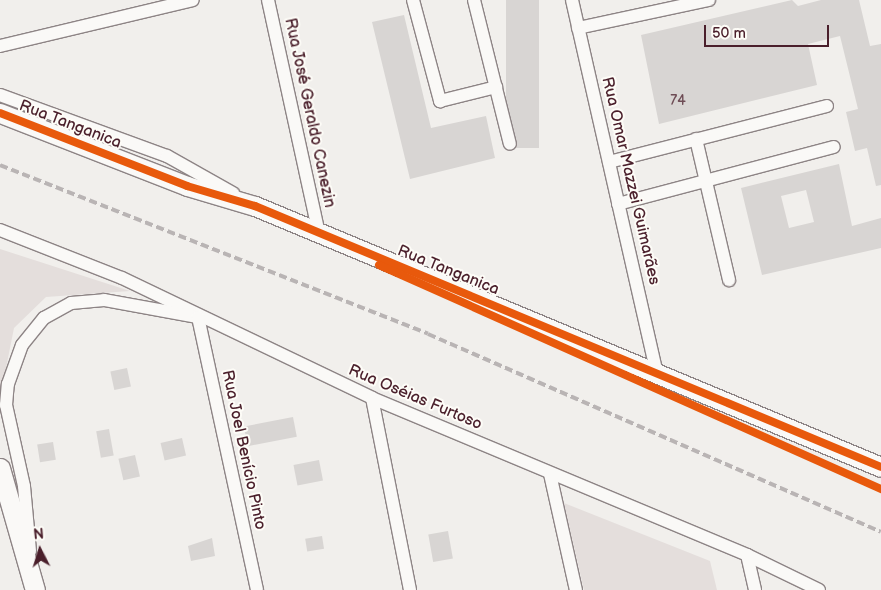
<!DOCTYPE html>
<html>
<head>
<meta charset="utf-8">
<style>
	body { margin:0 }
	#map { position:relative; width:881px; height:590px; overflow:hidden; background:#f1efec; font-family:"Balsamiq Sans",sans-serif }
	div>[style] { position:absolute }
	.green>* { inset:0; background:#e4dedc }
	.building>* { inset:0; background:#d8d5d3; transform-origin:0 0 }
	.roads { filter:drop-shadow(1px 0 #8d8485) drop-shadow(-1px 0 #8d8485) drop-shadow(0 1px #8d8485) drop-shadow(0 -1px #8d8485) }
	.street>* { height:12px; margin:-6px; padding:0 6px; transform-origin:6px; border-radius:6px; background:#faf9f7 }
	.secondary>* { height:19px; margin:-9.5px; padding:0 9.5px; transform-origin:9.5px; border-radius:9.5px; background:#faf9f7 }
	.rail>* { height:4px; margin-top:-2px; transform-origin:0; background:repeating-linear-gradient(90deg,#b9b4b4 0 8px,transparent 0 12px) }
	.cycleway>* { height:8px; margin:-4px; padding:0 4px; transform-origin:4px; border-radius:4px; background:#e8590c }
	span { translate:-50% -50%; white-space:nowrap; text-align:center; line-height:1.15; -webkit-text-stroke:4px #fdfcf7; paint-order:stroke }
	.number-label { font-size:14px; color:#6e4c55 }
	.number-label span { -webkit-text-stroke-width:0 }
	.street-label { font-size:16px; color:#4a1f2b }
	.north { position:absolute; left:15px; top:525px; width:50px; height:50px; -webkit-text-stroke:4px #fdfcf7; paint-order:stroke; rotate:355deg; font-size:14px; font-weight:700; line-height:20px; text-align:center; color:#4a1f2b }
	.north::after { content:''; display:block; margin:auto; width:18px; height:22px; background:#4a1f2b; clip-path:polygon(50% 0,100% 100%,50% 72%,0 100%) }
	.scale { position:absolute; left:704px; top:25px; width:125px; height:22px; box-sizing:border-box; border:2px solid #4a1f2b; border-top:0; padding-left:6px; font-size:15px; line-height:18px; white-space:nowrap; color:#4a1f2b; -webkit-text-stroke:4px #fdfcf7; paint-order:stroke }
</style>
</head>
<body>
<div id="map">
	<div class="green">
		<i style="clip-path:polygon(0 249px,130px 291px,46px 297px,14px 328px,0 398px)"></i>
		<i style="clip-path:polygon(564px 503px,710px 561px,717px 590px,584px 590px)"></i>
	</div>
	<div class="building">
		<i style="left:506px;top:0;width:33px;height:148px"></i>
		<i style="clip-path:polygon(792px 0,798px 6px,821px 0,859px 0,870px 46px,881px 44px,881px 185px,876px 186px,867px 148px,855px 151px,846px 112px,858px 109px,840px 36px,808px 44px,817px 85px,659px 124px,641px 35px)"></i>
		<i style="clip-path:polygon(404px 15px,431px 128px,486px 116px,495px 158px,410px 179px,372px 22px)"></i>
		<i style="clip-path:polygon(evenodd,839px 164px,852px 226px,881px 218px,881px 248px,762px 275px,741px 188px,839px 164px,806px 190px,814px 222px,789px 228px,781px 196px,806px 190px)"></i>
		<i style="left:127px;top:368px;width:19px;height:17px;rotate:78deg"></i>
		<i style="left:293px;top:417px;width:20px;height:50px;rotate:79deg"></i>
		<i style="left:109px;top:429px;width:27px;height:13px;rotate:80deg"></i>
		<i style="left:182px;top:438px;width:18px;height:22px;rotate:77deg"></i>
		<i style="left:53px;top:442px;width:18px;height:16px;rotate:81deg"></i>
		<i style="left:135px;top:455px;width:22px;height:17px;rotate:77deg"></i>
		<i style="left:319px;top:460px;width:21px;height:26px;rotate:79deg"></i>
		<i style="left:448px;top:531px;width:28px;height:20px;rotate:80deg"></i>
		<i style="left:322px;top:536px;width:13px;height:17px;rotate:81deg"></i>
		<i style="clip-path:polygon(212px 538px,215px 556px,191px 561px,188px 546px)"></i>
	</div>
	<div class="roads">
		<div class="street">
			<i style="left:268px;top:0;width:239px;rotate:77.7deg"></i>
			<i style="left:413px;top:0;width:105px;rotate:75deg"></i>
			<i style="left:440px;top:101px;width:58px;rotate:-14deg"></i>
			<i style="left:474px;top:0;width:148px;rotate:76deg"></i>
			<i style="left:572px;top:0;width:379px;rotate:77.2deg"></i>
			<i style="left:578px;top:28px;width:134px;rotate:-12.1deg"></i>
			<i style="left:0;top:46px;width:198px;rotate:-13.4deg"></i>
			<i style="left:0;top:95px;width:178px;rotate:20.1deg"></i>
			<i style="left:167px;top:156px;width:76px;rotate:29.3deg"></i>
			<i style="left:696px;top:139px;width:145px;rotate:76.8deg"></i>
			<i style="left:609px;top:162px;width:225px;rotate:-14.4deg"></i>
			<i style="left:618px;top:204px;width:223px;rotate:-14.8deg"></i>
			<i style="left:0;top:230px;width:131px;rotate:21.5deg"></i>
			<i style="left:122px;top:278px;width:277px;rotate:25.6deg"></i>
			<i style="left:372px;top:398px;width:407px;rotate:22.7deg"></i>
			<i style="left:747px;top:555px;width:80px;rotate:25.9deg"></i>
			<i style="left:372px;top:398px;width:196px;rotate:78.8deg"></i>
			<i style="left:550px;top:474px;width:119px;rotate:77.4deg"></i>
			<i style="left:30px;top:551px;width:65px;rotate:-95.3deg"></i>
			<i style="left:24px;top:486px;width:83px;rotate:-102.5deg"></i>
			<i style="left:6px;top:405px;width:21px;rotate:-85deg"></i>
			<i style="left:8px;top:384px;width:41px;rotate:-70.3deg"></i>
			<i style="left:22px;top:345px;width:35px;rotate:-51deg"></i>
			<i style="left:44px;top:318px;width:31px;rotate:-29deg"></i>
			<i style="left:71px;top:303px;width:33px;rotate:-5deg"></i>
			<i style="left:104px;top:300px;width:96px;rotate:10.3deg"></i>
			<i style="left:198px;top:317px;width:279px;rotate:77.8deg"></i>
			<i style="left:747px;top:555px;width:36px;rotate:77deg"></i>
		</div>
		<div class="secondary">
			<i style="left:0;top:113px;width:201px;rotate:21.3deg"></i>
			<i style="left:187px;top:186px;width:71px;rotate:16.4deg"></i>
			<i style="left:255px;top:206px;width:678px;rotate:22.63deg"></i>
			<i style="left:0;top:468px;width:127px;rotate:74deg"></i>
		</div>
	</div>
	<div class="rail">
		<i style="left:0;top:165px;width:460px;rotate:21.5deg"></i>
		<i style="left:428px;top:334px;width:494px;rotate:23.6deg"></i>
	</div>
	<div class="cycleway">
		<i style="left:0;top:113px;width:201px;rotate:21.3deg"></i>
		<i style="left:187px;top:186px;width:71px;rotate:16.4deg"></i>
		<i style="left:255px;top:206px;width:678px;rotate:22.63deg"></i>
		<i style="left:379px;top:265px;width:550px;rotate:24.05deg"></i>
	</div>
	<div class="number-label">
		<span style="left:678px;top:101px">74</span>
	</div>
	<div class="street-label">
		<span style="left:309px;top:113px;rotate:78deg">Rua José Geraldo Canezin</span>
		<span style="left:70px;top:125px;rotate:21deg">Rua Tanganica</span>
		<span style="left:630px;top:181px;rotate:77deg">Rua Omar Mazzei Guimarães</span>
		<span style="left:448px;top:271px;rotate:22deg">Rua Tanganica</span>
		<span style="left:415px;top:398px;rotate:23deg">Rua Oséias Furtoso</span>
		<span style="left:243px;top:450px;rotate:78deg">Rua Joel Benício Pinto</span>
	</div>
	<div class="north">N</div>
	<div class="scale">50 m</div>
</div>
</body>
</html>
